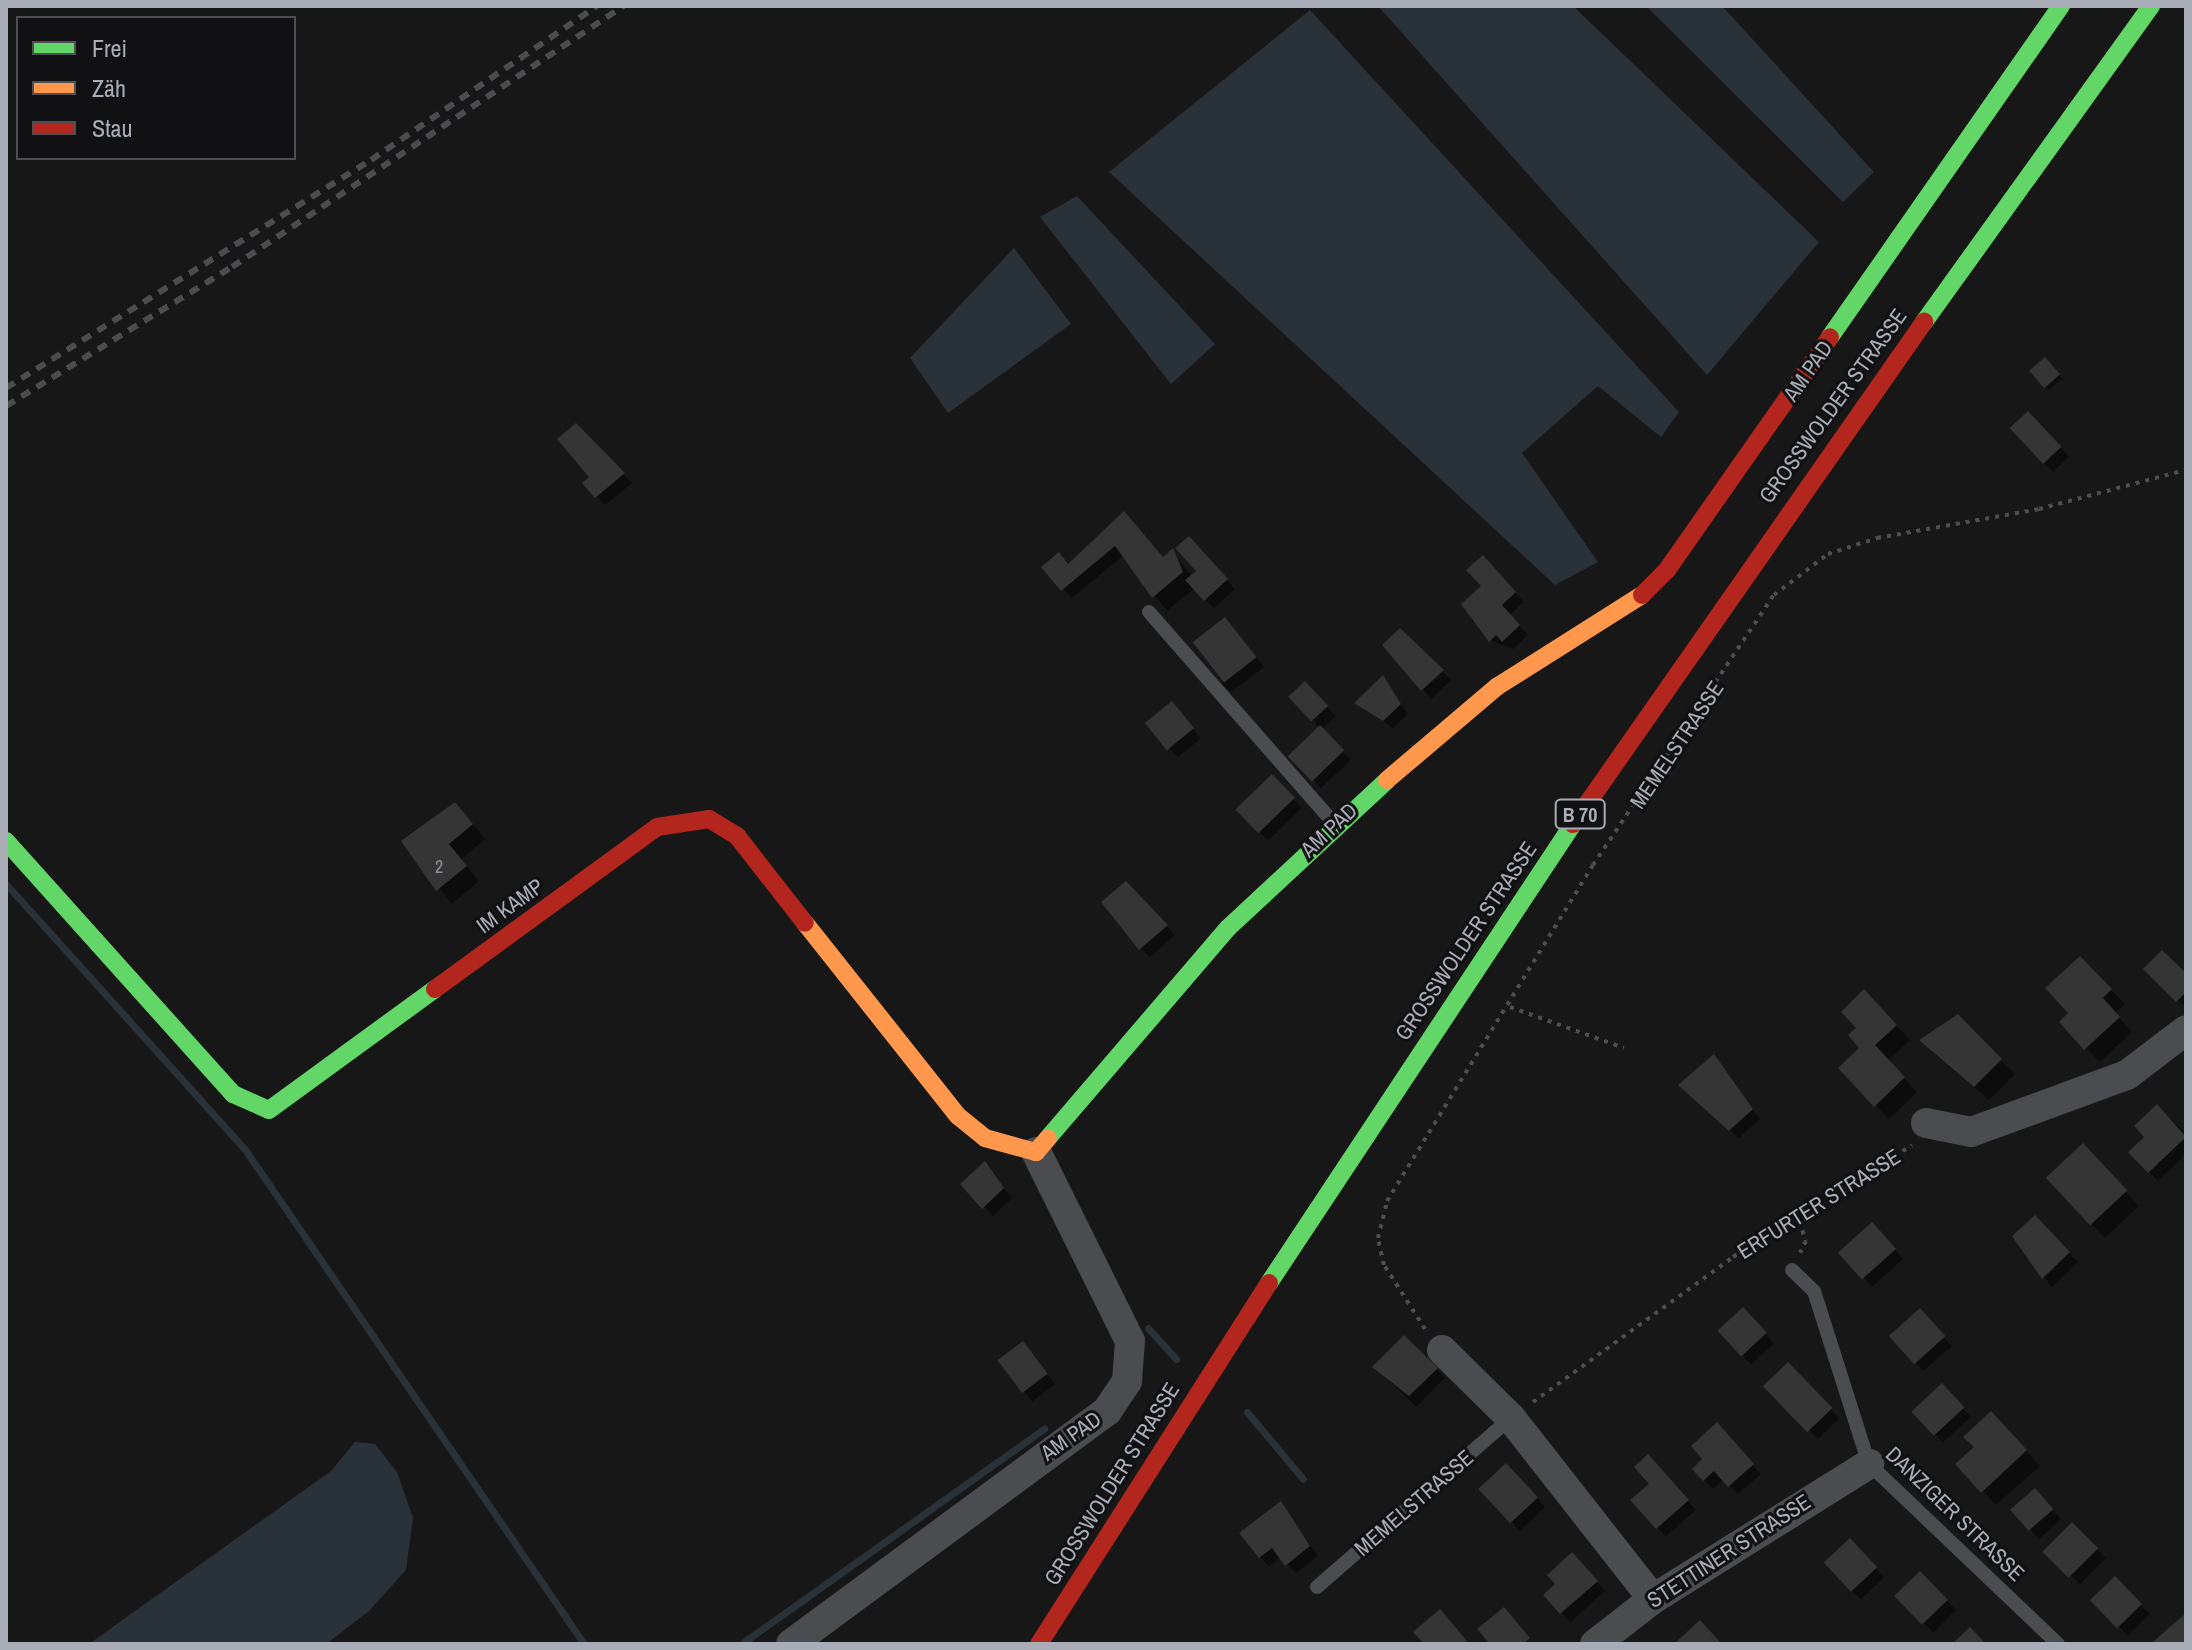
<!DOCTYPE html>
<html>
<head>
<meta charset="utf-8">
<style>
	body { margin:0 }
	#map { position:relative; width:2192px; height:1650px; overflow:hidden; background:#171717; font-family:"Archivo Narrow",sans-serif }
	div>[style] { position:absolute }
	.water>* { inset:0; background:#2a3239 }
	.shadow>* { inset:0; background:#0007; transform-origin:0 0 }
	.stream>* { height:7px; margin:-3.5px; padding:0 3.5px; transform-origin:3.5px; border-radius:3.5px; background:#2a3239 }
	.building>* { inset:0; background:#353536; transform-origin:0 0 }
	.path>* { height:4px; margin-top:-2px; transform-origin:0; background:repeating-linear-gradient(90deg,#4d4e52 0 4px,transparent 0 10px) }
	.lane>* { height:14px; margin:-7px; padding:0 7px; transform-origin:7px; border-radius:7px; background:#4b4c50 }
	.street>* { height:30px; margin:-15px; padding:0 15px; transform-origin:15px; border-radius:15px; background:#4b4c50 }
	.fast>* { height:18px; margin:-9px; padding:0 9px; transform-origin:9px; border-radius:9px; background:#63d668 }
	.slow>* { height:18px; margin:-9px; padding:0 9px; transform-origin:9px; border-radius:9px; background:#ff974d }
	.jam>* { height:18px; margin:-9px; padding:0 9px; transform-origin:9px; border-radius:9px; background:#b3261e }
	.rail>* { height:6px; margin-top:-3px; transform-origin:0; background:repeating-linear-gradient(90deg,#4b4c4f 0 10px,transparent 0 18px) }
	span { translate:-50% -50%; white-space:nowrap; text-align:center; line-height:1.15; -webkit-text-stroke:6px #111113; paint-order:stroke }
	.number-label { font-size:18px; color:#8b8f98 }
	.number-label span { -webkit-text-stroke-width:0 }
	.shield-label span { padding:2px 6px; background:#111113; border:2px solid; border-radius:6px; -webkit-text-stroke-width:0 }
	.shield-label { font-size:20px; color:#a8adb8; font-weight:700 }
	.street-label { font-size:22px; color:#a8adb8 }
	.frame { position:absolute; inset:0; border:8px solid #a8adb8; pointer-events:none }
	.legend { position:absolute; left:16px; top:16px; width:280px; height:144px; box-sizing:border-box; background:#111113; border:2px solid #4d4f55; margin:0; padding:10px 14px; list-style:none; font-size:24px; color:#a8adb8 }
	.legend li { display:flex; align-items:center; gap:16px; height:40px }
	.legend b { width:40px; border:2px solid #4d4f55 }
</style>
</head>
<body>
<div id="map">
	<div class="water">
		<i style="clip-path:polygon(1378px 6px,1573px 6px,1819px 242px,1707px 375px)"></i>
		<i style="clip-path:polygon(1646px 6px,1722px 6px,1874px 172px,1843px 202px)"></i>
		<i style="clip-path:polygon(1310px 10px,1679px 412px,1661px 437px,1598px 386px,1522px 453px,1598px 562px,1555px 585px,1109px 172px)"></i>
		<i style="clip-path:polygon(1077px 196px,1215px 344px,1171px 384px,1040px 217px)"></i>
		<i style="clip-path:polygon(1014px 248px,1071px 324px,948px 413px,910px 358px)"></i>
		<i style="clip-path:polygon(355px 1442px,375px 1444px,397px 1472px,413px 1518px,406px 1570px,369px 1611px,326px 1644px,89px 1644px,331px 1471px)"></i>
	</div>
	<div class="shadow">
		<i style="left:2045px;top:360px;width:25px;height:18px;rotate:48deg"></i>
		<i style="left:2028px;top:414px;width:59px;height:22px;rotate:46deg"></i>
		<i style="clip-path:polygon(576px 426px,632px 483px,605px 505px,596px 496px)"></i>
		<i style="clip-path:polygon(1106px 533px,1164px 558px,1172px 551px,1192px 577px,1199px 571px,1198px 547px,1235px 589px,1214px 608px,1195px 588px,1167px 611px,1123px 556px,1072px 598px,1063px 589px,1069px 566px)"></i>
		<i style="clip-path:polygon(1491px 566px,1524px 602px,1509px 615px,1528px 635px,1513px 649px,1490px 640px,1483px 586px)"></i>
		<i style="clip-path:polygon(1233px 629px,1264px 667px,1231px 692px,1222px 684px)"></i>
		<i style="clip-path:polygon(1400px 630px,1451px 680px,1431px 699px,1385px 645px)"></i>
		<i style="clip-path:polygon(1383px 677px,1408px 714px,1393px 728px,1357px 703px)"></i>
		<i style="clip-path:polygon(1305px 683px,1336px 716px,1322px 729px,1351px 760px,1321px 788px,1290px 755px,1320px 728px,1291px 696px)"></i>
		<i style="clip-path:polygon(1180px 713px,1201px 738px,1178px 757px,1169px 748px)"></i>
		<i style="left:1272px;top:777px;width:43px;height:47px;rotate:46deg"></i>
		<i style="clip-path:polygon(468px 818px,485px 839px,461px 859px,479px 881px,452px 904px,404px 842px)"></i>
		<i style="clip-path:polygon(1126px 883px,1175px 935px,1150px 957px,1141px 948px)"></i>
		<i style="clip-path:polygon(2080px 958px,2125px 1004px,2115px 1013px,2132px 1032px,2100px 1062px,2086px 1048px)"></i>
		<i style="clip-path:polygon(2186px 976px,2186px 1008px,2155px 978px)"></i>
		<i style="clip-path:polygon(1864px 992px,1910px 1040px,1888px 1061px,1917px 1092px,1889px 1119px,1875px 1105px,1859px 1028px)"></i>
		<i style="clip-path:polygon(1958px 1017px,2015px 1074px,1989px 1100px,1935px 1054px)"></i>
		<i style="clip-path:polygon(1714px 1057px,1760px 1119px,1739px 1138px,1690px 1094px)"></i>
		<i style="clip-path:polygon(2157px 1107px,2186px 1133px,2186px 1154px,2158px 1181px,2130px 1152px,2147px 1137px)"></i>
		<i style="clip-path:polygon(2096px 1160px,2139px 1206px,2105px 1238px,2048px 1178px)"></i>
		<i style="clip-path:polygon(985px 1164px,1012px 1198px,993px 1216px,963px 1185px)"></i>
		<i style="clip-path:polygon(2035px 1217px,2078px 1262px,2052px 1287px,2015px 1237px)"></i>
		<i style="clip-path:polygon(1881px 1234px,1903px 1259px,1872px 1287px,1841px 1253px)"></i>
		<i style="left:1920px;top:1311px;width:47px;height:38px;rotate:48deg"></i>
		<i style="clip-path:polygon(1752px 1318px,1774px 1344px,1751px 1364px,1742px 1355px)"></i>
		<i style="left:1404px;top:1338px;width:57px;height:41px;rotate:44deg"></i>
		<i style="left:1023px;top:1343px;width:52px;height:29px;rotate:52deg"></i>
		<i style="left:1788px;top:1365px;width:74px;height:30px;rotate:46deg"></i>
		<i style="left:1942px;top:1385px;width:43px;height:38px;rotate:48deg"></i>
		<i style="clip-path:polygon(2005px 1428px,2040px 1466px,1996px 1505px,1983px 1491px)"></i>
		<i style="clip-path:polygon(1726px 1434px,1761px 1474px,1738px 1494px,1724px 1479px,1713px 1489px,1694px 1469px)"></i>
		<i style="clip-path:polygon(1657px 1465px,1696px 1510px,1666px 1536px,1657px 1528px)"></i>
		<i style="clip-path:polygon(1515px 1475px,1545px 1507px,1520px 1531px,1481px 1490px)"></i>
		<i style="clip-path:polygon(2043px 1500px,2061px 1519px,2039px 1539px,2013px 1510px)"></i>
		<i style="clip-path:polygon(1281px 1504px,1318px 1556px,1296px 1573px,1281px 1557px,1269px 1566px,1260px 1557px)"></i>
		<i style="left:2072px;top:1525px;width:47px;height:37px;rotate:44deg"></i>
		<i style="left:1850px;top:1541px;width:50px;height:32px;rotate:47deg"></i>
		<i style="left:1581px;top:1564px;width:36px;height:47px;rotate:48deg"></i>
		<i style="left:1920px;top:1574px;width:51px;height:32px;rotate:45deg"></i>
		<i style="left:2115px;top:1579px;width:49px;height:31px;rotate:45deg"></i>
	</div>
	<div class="stream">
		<i style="left:6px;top:884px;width:355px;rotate:48deg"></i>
		<i style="left:244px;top:1148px;width:601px;rotate:55.57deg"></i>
		<i style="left:1148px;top:1328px;width:42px;rotate:47.9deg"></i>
		<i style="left:1247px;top:1412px;width:87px;rotate:50.1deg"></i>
		<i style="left:741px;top:1644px;width:372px;rotate:-35.4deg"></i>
	</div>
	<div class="building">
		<i style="left:2045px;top:357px;width:23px;height:21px;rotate:49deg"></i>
		<i style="left:2028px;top:411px;width:49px;height:25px;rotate:47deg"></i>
		<i style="clip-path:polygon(576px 423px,625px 473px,595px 498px,582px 483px,589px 477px,557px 439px)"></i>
		<i style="clip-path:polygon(1124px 511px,1163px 557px,1173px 548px,1183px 572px,1152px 598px,1115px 546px,1061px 591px,1041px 567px,1059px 552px,1068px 564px)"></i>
		<i style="clip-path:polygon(1189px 536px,1228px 579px,1204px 601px,1185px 580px,1196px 571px,1175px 548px)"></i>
		<i style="clip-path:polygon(1483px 555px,1516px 592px,1502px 605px,1520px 625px,1502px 642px,1496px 635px,1489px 642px,1461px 604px,1481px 586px,1466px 570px)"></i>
		<i style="left:1225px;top:617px;width:51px;height:41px;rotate:52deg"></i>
		<i style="clip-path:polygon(1400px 628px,1444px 670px,1421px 691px,1382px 645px)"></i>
		<i style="clip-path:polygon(1383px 675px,1401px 704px,1383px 721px,1354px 703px)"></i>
		<i style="left:1305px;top:681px;width:34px;height:23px;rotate:47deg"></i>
		<i style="left:1172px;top:701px;width:35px;height:35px;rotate:51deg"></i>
		<i style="left:1320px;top:725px;width:35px;height:45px;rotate:46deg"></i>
		<i style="left:1272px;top:774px;width:33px;height:51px;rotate:46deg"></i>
		<i style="clip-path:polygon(455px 802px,473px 824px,449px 844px,467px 866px,436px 891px,401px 841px)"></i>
		<i style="clip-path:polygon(1126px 881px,1168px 925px,1139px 950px,1101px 902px)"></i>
		<i style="clip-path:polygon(2162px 950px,2186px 973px,2186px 992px,2176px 1002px,2143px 969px)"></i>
		<i style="clip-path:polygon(2080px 956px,2112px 989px,2103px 998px,2120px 1017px,2084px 1050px,2059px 1022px,2068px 1013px,2045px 988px)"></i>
		<i style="clip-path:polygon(1864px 989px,1897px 1025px,1875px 1045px,1905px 1077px,1874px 1107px,1838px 1068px,1859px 1048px,1848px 1035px,1856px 1028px,1841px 1012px)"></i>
		<i style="clip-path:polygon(1958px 1014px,2002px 1059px,1974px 1087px,1919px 1040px)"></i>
		<i style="clip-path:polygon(1714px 1054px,1753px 1109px,1729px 1131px,1678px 1085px)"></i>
		<i style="clip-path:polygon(2157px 1104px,2186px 1137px,2148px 1173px,2128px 1152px,2144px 1137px,2134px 1126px)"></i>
		<i style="left:2083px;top:1143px;width:65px;height:51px;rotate:47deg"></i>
		<i style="clip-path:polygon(985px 1161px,1004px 1188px,982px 1209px,960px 1184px)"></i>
		<i style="clip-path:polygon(2035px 1215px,2070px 1252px,2042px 1279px,2012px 1236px)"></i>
		<i style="left:1872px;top:1222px;width:36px;height:46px;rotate:48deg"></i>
		<i style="left:1743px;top:1307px;width:35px;height:35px;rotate:47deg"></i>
		<i style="left:1920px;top:1308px;width:38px;height:42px;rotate:48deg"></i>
		<i style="clip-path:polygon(1404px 1335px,1438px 1368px,1409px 1396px,1372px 1367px)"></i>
		<i style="left:1023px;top:1341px;width:41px;height:32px;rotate:53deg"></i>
		<i style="left:1788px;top:1362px;width:64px;height:35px;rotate:46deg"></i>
		<i style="left:1942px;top:1383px;width:33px;height:42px;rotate:47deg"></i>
		<i style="clip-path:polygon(1991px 1411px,2027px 1450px,1981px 1493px,1955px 1464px,1974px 1447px,1963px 1437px)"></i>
		<i style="clip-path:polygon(1717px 1422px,1754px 1464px,1728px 1487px,1714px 1471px,1703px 1481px,1692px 1469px,1702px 1459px,1691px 1446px)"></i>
		<i style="clip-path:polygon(1648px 1454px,1689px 1500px,1656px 1529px,1630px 1500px,1649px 1484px,1634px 1467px)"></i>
		<i style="left:1506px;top:1463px;width:47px;height:38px;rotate:47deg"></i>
		<i style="left:2035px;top:1488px;width:28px;height:33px;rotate:49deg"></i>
		<i style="clip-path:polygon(1281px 1501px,1310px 1546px,1285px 1566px,1272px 1548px,1259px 1558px,1239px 1533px)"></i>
		<i style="left:2072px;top:1522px;width:37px;height:42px;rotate:45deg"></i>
		<i style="left:1850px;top:1538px;width:40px;height:36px;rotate:47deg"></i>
		<i style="clip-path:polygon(1572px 1552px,1598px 1581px,1560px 1614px,1543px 1595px,1555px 1584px,1547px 1575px)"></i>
		<i style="left:1920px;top:1571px;width:40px;height:36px;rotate:46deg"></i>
		<i style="left:2115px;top:1576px;width:39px;height:35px;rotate:46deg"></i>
		<i style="clip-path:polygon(1504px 1607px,1530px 1638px,1523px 1644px,1490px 1644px,1477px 1629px)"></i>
		<i style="clip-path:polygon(1440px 1609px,1467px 1641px,1464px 1644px,1424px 1644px,1413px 1632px)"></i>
		<i style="clip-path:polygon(2186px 1613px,2186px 1644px,2155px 1644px,2153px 1642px)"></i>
		<i style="clip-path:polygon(1700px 1620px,1722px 1644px,1674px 1644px)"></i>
		<i style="clip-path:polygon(1970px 1627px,1986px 1644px,1952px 1644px)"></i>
	</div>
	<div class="path">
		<i style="left:1510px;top:1007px;width:121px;rotate:19.8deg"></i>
		<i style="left:1799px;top:1221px;width:21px;rotate:71deg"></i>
		<i style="left:1806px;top:1241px;width:13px;rotate:117deg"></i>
		<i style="left:1425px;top:1329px;width:76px;rotate:-122.6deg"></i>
		<i style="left:1384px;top:1265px;width:28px;rotate:-103deg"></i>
		<i style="left:1378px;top:1238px;width:38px;rotate:-76deg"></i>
		<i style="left:1387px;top:1201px;width:394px;rotate:-58.5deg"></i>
		<i style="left:1593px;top:865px;width:325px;rotate:-56.2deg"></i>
		<i style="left:1774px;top:595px;width:68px;rotate:-37.2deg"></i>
		<i style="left:1828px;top:554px;width:52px;rotate:-18.1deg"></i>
		<i style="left:1877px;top:538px;width:165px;rotate:-10.1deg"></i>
		<i style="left:2039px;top:509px;width:152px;rotate:-14.9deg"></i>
		<i style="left:1533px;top:1402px;width:247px;rotate:-35.9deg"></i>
		<i style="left:1733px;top:1257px;width:211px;rotate:-32deg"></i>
	</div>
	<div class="lane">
		<i style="left:1149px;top:612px;width:276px;rotate:48.8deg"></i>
		<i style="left:1792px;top:1270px;width:30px;rotate:44deg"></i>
		<i style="left:1814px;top:1291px;width:182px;rotate:72.4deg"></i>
		<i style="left:1869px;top:1464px;width:261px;rotate:43.6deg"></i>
		<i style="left:1317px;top:1587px;width:257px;rotate:-41.1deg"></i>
	</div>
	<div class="street">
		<i style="left:1926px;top:1123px;width:46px;rotate:11.3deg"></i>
		<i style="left:1971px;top:1132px;width:166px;rotate:-20.1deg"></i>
		<i style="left:2127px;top:1075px;width:74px;rotate:-37.3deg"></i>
		<i style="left:1442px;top:1350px;width:97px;rotate:44.6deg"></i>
		<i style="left:1511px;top:1418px;width:230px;rotate:51.9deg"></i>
		<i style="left:791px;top:1644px;width:393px;rotate:-36.4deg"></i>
		<i style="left:1107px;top:1411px;width:36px;rotate:-56deg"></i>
		<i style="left:1127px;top:1381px;width:40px;rotate:-85.7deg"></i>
		<i style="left:1130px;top:1341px;width:211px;rotate:-116.4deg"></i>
		<i style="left:1595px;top:1644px;width:73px;rotate:-37.8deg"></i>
		<i style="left:1653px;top:1599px;width:255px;rotate:-32deg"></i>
	</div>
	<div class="fast">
		<i style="left:1924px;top:322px;width:389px;rotate:-54.3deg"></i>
		<i style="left:1830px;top:337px;width:404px;rotate:-55.1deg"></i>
		<i style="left:6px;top:841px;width:340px;rotate:48.1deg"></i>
		<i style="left:233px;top:1094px;width:39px;rotate:24deg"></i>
		<i style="left:269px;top:1110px;width:205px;rotate:-36.1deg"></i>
		<i style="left:1048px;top:1138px;width:277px;rotate:-49.4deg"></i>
		<i style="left:1228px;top:928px;width:217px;rotate:-42.9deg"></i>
		<i style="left:1269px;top:1283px;width:551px;rotate:-56.48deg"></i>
	</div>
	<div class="slow">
		<i style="left:1387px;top:780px;width:145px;rotate:-40.3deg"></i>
		<i style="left:1498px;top:686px;width:170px;rotate:-32.3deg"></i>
		<i style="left:805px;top:923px;width:246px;rotate:51.6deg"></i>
		<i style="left:958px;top:1116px;width:35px;rotate:39deg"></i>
		<i style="left:985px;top:1138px;width:53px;rotate:15.4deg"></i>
		<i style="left:1036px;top:1152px;width:18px;rotate:-49deg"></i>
	</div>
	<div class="jam">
		<i style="left:1642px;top:595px;width:35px;rotate:-45deg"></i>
		<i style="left:1667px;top:570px;width:284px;rotate:-55deg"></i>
		<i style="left:1573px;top:824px;width:613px;rotate:-55.04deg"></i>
		<i style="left:435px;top:989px;width:275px;rotate:-36.1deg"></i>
		<i style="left:657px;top:827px;width:53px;rotate:-8.7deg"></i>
		<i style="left:709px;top:819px;width:33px;rotate:31deg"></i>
		<i style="left:737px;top:836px;width:110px;rotate:52deg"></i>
		<i style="left:1039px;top:1644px;width:428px;rotate:-57.5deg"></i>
	</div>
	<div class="rail">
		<i style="left:6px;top:388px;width:430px;rotate:-32deg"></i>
		<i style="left:371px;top:160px;width:273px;rotate:-34.3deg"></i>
		<i style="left:6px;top:406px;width:265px;rotate:-31.6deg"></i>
		<i style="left:232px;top:267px;width:471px;rotate:-33.7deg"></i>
	</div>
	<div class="number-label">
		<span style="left:439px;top:867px">2</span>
	</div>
	<div class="shield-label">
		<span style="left:1580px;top:814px">B 70</span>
	</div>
	<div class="street-label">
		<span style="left:1808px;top:371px;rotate:-55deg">AM PAD</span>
		<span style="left:1833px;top:406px;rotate:-54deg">GROSSWOLDER STRASSE</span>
		<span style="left:1677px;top:745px;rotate:-56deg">MEMELSTRASSE</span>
		<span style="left:1329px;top:830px;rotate:-43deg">AM PAD</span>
		<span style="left:510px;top:906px;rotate:-36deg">IM KAMP</span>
		<span style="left:1466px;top:941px;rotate:-56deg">GROSSWOLDER STRASSE</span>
		<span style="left:1819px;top:1204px;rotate:-32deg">ERFURTER STRASSE</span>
		<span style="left:1071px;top:1436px;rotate:-35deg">AM PAD</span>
		<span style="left:1112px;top:1484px;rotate:-58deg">GROSSWOLDER STRASSE</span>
		<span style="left:1414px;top:1503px;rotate:-41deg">MEMELSTRASSE</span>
		<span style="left:1955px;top:1514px;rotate:44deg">DANZIGER STRASSE</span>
		<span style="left:1729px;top:1551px;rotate:-33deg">STETTINER STRASSE</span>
	</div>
	<div class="frame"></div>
	<ul class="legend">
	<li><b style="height:10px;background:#63d668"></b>Frei</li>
	<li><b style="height:10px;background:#ff974d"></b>Zäh</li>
	<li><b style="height:10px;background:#b3261e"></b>Stau</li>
	</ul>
</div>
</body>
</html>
